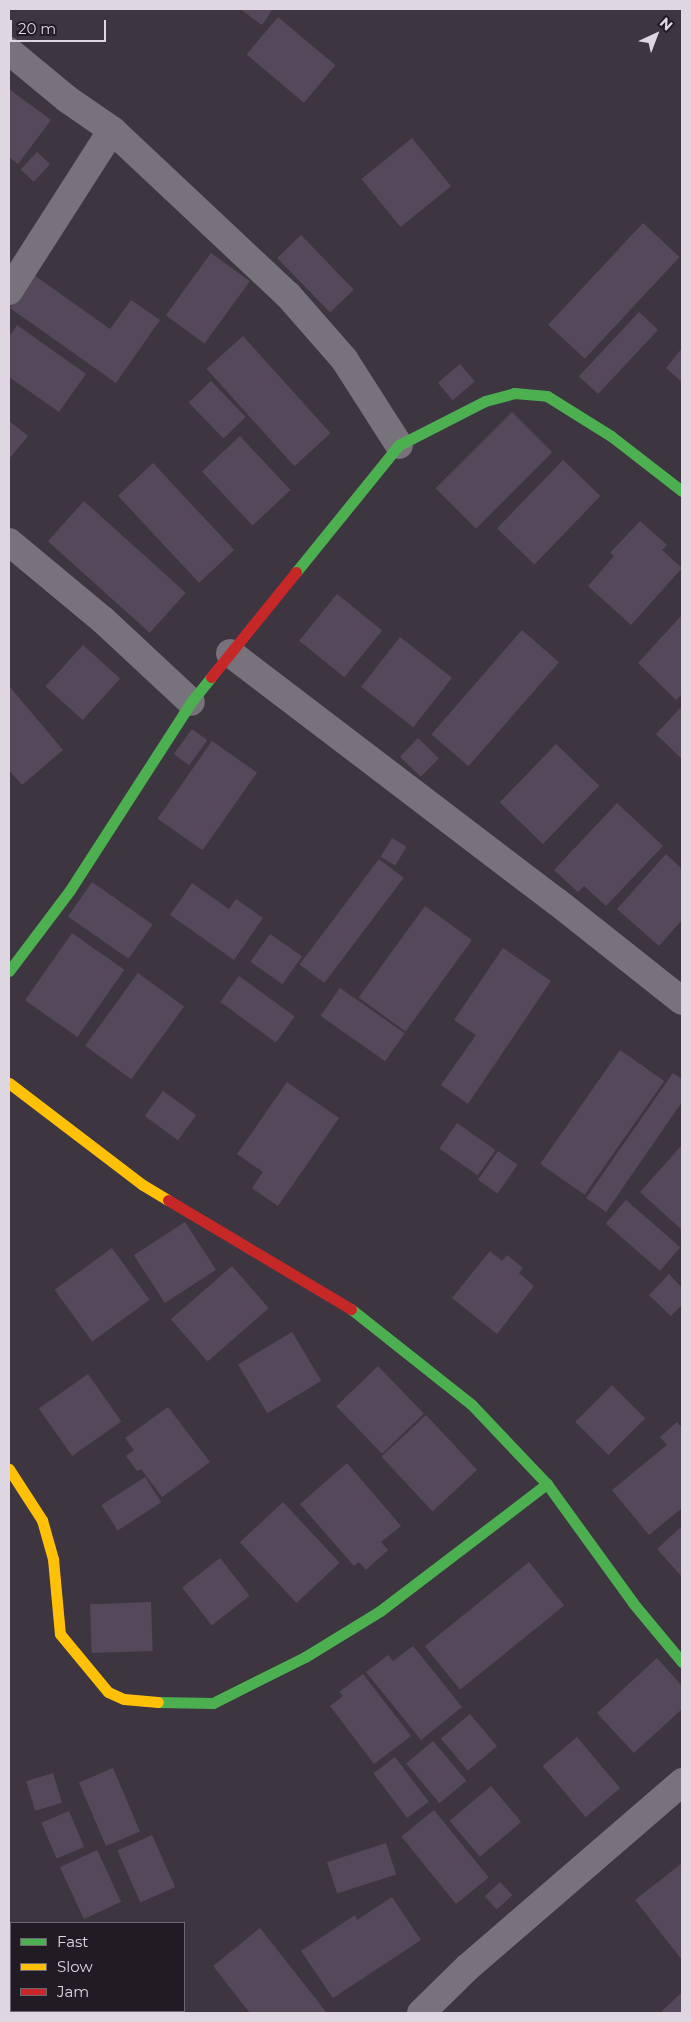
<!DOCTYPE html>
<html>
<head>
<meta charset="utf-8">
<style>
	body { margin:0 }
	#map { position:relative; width:691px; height:2022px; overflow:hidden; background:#3d3540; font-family:Montserrat,sans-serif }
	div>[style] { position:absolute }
	.building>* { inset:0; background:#56485b; transform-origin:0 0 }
	.street>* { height:28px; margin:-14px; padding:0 14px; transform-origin:14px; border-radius:14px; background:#78727c }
	.fast>* { height:11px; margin:-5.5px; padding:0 5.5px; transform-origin:5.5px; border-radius:5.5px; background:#4caf50 }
	.slow>* { height:11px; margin:-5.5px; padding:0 5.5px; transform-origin:5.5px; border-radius:5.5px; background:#ffc107 }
	.jam>* { height:11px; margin:-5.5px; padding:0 5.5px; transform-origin:5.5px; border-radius:5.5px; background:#c62828 }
	span { translate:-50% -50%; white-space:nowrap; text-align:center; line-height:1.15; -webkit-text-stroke:5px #211c24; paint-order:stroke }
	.frame { position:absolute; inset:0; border:10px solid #ded7e2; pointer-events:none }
	.legend { position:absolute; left:10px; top:1922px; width:175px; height:90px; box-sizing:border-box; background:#211c24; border:1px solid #6d6770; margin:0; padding:6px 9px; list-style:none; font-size:15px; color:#ded7e2 }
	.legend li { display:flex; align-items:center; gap:10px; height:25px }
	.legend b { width:25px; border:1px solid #6d6770 }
	.north { position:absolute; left:631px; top:10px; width:50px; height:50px; -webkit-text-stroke:4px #211c24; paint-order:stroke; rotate:43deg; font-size:14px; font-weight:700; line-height:20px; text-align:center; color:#ded7e2 }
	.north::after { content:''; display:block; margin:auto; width:18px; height:22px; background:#ded7e2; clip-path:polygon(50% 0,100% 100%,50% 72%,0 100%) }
	.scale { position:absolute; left:10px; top:20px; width:96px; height:22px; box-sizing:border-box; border:2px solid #ded7e2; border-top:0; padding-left:6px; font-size:15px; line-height:18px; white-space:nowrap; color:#ded7e2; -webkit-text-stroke:4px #211c24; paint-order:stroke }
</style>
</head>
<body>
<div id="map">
	<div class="building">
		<i style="clip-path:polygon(240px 9px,273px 9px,262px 25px)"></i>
		<i style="left:278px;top:17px;width:75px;height:49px;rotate:40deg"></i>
		<i style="clip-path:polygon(9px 89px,51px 120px,18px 164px,9px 157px)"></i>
		<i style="left:412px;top:138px;width:62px;height:65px;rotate:51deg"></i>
		<i style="left:37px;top:152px;width:18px;height:24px;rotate:43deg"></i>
		<i style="left:643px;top:223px;width:50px;height:139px;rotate:43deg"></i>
		<i style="left:301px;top:235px;width:76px;height:33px;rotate:46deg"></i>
		<i style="left:211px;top:253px;width:48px;height:77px;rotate:36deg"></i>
		<i style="clip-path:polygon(34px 275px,110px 329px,131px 300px,160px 320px,116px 383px,10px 308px)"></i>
		<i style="left:639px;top:312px;width:26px;height:88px;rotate:43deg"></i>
		<i style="clip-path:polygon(17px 325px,86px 374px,59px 412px,9px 377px,9px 337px)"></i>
		<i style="left:243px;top:336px;width:131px;height:49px;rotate:48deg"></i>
		<i style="clip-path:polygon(682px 348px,682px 382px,666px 368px)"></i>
		<i style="left:460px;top:364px;width:23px;height:29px;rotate:50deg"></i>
		<i style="left:211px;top:381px;width:50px;height:31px;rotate:46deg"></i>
		<i style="left:512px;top:412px;width:57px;height:108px;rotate:45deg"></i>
		<i style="clip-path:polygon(9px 421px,28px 436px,9px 459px)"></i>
		<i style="left:240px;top:436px;width:74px;height:52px;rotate:47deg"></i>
		<i style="left:563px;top:460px;width:52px;height:95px;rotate:44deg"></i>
		<i style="left:153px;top:463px;width:119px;height:48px;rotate:47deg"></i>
		<i style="left:84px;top:501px;width:137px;height:54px;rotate:42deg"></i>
		<i style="clip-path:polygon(640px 521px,667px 545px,662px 550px,682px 568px,631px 625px,588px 586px,614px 556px,610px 553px)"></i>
		<i style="left:337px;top:594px;width:58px;height:60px;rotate:39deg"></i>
		<i style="clip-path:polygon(682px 615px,682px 694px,676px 700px,638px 663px)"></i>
		<i style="left:522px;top:630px;width:49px;height:138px;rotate:41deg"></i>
		<i style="left:400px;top:637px;width:66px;height:63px;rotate:38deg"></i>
		<i style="left:83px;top:645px;width:50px;height:56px;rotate:42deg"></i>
		<i style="clip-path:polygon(9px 686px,63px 750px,22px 785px,9px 770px)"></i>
		<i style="clip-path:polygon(682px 706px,682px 759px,656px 734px)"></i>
		<i style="left:192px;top:729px;width:19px;height:31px;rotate:36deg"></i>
		<i style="left:418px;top:738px;width:29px;height:26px;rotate:44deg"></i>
		<i style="left:212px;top:741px;width:55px;height:95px;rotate:35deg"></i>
		<i style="left:556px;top:744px;width:60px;height:81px;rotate:44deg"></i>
		<i style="clip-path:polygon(617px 803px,663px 846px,606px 906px,584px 886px,578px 892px,554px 870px)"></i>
		<i style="left:392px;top:838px;width:17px;height:22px;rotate:31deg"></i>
		<i style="clip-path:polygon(666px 854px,682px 869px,682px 920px,659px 946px,617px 909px)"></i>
		<i style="left:379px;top:859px;width:31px;height:132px;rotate:37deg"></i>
		<i style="left:92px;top:882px;width:74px;height:42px;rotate:35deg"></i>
		<i style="clip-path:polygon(192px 883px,229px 909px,236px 899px,263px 918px,234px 960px,170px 915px)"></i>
		<i style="left:425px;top:906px;width:58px;height:113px;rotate:36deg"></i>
		<i style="left:72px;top:933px;width:64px;height:82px;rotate:35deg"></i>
		<i style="left:270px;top:934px;width:39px;height:34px;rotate:35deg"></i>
		<i style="clip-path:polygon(503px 948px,551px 981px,468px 1104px,441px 1085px,476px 1035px,454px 1020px)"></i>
		<i style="left:138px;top:973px;width:57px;height:90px;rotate:36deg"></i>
		<i style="left:239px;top:976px;width:69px;height:32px;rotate:36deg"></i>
		<i style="left:340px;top:988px;width:79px;height:34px;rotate:35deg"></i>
		<i style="left:620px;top:1050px;width:54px;height:139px;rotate:35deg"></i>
		<i style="clip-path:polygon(673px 1073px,682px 1079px,682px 1102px,606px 1212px,586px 1198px)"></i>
		<i style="clip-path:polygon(287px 1082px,339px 1118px,278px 1206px,252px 1188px,263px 1172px,237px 1154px)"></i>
		<i style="left:163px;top:1091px;width:41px;height:31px;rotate:36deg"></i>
		<i style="left:457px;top:1123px;width:47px;height:31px;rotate:35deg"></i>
		<i style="clip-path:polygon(682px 1145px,682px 1230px,640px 1192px)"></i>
		<i style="left:498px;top:1151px;width:24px;height:35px;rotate:35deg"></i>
		<i style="left:626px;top:1200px;width:72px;height:31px;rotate:41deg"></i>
		<i style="left:185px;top:1222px;width:57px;height:61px;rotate:57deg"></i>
		<i style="left:112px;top:1248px;width:64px;height:71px;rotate:54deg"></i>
		<i style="clip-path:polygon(490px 1251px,502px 1261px,507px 1255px,523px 1268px,519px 1273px,534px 1286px,497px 1334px,452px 1298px)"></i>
		<i style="left:232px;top:1266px;width:56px;height:81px;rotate:49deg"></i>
		<i style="clip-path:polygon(669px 1274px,682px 1288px,682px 1305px,671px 1316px,649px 1295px)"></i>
		<i style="left:292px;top:1332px;width:57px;height:63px;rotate:59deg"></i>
		<i style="left:378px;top:1366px;width:66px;height:58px;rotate:46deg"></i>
		<i style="left:88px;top:1374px;width:58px;height:60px;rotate:55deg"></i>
		<i style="left:612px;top:1385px;width:47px;height:52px;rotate:45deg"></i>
		<i style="clip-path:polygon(168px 1407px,210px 1462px,162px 1497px,141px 1469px,137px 1471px,126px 1456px,134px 1450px,125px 1438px)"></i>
		<i style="left:426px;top:1415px;width:75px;height:61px;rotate:47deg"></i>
		<i style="clip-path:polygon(677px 1422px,682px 1428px,682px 1508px,649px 1535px,612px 1490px,667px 1445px,660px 1437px)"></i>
		<i style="clip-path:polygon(347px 1463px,401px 1526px,381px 1542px,388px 1550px,366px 1570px,359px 1562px,354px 1566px,300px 1504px)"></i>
		<i style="left:145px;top:1477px;width:30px;height:52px;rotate:57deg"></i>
		<i style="left:283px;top:1502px;width:83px;height:59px;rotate:47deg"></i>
		<i style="clip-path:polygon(682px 1526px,682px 1577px,657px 1549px)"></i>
		<i style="left:220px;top:1558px;width:48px;height:48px;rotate:52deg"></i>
		<i style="left:529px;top:1562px;width:56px;height:134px;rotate:51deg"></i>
		<i style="left:151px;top:1602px;width:49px;height:61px;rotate:88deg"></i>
		<i style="clip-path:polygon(413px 1646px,462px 1707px,421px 1740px,366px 1672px,388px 1655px,393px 1661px)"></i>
		<i style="clip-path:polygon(657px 1658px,682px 1686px,682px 1709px,634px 1753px,597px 1713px)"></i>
		<i style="clip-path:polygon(363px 1674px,411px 1736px,374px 1764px,330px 1706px,343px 1696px,339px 1692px)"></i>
		<i style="left:470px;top:1714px;width:42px;height:38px;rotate:50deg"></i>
		<i style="left:577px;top:1737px;width:67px;height:45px;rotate:50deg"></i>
		<i style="left:433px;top:1741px;width:52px;height:35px;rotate:50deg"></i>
		<i style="left:395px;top:1757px;width:56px;height:27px;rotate:53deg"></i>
		<i style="left:113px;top:1768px;width:69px;height:37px;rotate:67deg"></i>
		<i style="left:53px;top:1773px;width:31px;height:28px;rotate:73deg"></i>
		<i style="left:491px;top:1786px;width:47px;height:54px;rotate:50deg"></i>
		<i style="left:434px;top:1810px;width:87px;height:42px;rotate:51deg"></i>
		<i style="left:69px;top:1811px;width:39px;height:30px;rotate:67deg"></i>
		<i style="left:152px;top:1835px;width:57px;height:38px;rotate:66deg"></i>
		<i style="left:386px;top:1843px;width:33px;height:62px;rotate:72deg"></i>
		<i style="left:97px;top:1850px;width:57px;height:41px;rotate:65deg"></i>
		<i style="clip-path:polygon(682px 1863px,682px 1960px,635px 1900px)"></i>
		<i style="left:500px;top:1882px;width:18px;height:21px;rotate:47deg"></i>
		<i style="clip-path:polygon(392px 1897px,421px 1940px,333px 1998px,301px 1951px,355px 1915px,357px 1920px)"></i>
		<i style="clip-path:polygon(260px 1928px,327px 2013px,250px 2013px,213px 1966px)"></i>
		<i style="clip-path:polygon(682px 1992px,682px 2013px,660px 2013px)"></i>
	</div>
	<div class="street">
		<i style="left:9px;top:51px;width:75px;rotate:39.6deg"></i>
		<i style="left:67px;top:99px;width:55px;rotate:34.6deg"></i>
		<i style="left:112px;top:130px;width:241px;rotate:43.2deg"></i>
		<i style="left:288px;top:295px;width:85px;rotate:48.8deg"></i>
		<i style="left:344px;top:359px;width:102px;rotate:57.4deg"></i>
		<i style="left:9px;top:291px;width:191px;rotate:-57.4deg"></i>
		<i style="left:9px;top:542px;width:122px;rotate:39.7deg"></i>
		<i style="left:103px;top:620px;width:120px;rotate:43deg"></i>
		<i style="left:230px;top:653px;width:410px;rotate:37.3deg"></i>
		<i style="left:556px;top:901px;width:161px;rotate:38.4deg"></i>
		<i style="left:421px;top:2013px;width:66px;rotate:-44.4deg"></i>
		<i style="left:468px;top:1967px;width:283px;rotate:-40.8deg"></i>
	</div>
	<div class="fast">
		<i style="left:296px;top:572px;width:164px;rotate:-51deg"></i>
		<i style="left:399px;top:445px;width:97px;rotate:-27.1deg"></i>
		<i style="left:485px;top:401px;width:30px;rotate:-15deg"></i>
		<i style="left:514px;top:393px;width:33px;rotate:5deg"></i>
		<i style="left:547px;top:396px;width:75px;rotate:32deg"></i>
		<i style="left:611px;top:436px;width:90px;rotate:37.8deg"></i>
		<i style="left:9px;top:971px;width:101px;rotate:-53deg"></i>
		<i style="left:70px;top:890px;width:224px;rotate:-57.2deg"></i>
		<i style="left:191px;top:702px;width:32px;rotate:-51deg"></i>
		<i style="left:351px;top:1309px;width:154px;rotate:38.4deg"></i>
		<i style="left:472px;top:1405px;width:109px;rotate:46.5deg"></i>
		<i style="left:547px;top:1484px;width:147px;rotate:54.1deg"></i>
		<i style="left:633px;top:1603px;width:77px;rotate:50.3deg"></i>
		<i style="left:158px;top:1702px;width:55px;rotate:1deg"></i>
		<i style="left:213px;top:1703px;width:103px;rotate:-26.6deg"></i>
		<i style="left:305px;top:1657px;width:88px;rotate:-31.5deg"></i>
		<i style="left:380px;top:1611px;width:210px;rotate:-37.3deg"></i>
	</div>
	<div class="slow">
		<i style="left:9px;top:1083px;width:168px;rotate:37.3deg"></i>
		<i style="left:143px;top:1185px;width:29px;rotate:31deg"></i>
		<i style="left:9px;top:1469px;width:61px;rotate:57.1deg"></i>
		<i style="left:42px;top:1520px;width:41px;rotate:74.2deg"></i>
		<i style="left:53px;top:1559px;width:75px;rotate:84.7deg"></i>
		<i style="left:60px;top:1634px;width:75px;rotate:50.4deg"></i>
		<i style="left:108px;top:1692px;width:17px;rotate:24deg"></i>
		<i style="left:124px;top:1699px;width:34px;rotate:5deg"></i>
	</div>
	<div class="jam">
		<i style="left:211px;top:677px;width:135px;rotate:-51deg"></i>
		<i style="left:168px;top:1200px;width:213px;rotate:30.8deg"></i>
	</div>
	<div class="frame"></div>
	<ul class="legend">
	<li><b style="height:6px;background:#4caf50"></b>Fast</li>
	<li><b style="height:6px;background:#ffc107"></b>Slow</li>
	<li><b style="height:6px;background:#c62828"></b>Jam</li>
	</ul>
	<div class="north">N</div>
	<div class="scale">20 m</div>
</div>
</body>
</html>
